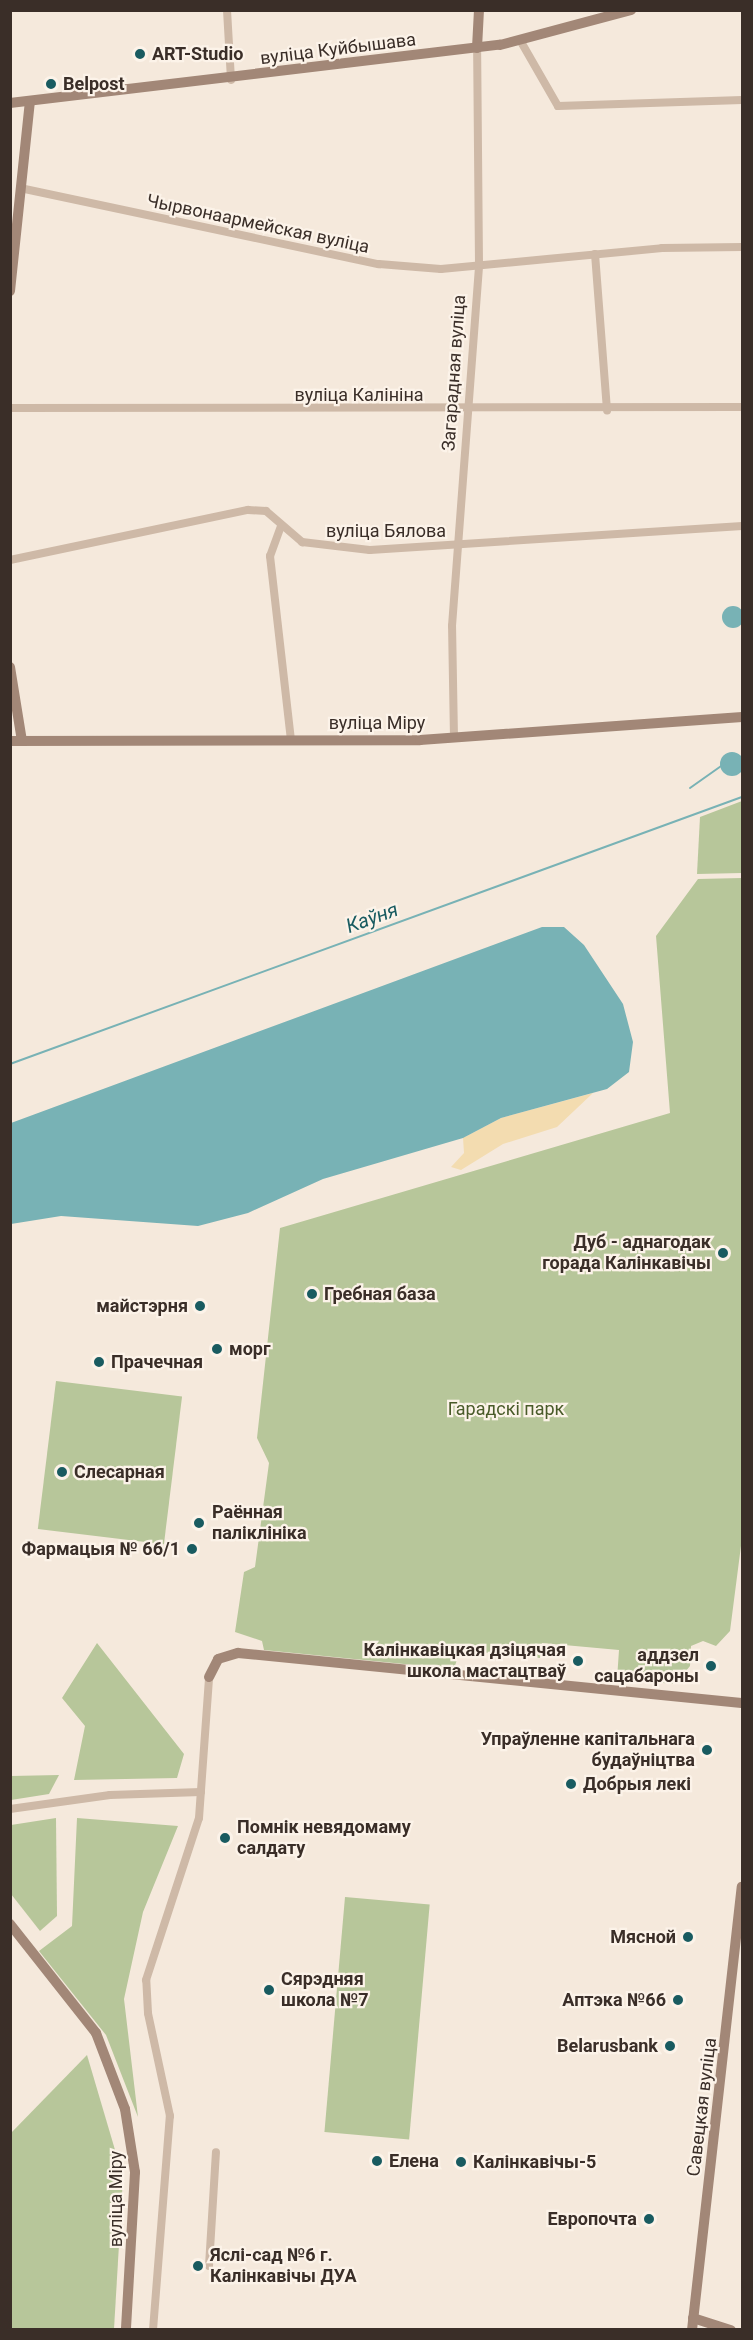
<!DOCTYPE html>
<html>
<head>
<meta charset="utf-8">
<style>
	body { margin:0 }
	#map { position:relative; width:753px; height:2340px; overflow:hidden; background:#f5e9dc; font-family:Roboto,sans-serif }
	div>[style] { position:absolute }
	.green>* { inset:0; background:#b7c69a; transform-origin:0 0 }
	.sand>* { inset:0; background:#f3dcb0 }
	.water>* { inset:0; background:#78b2b5 }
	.round { border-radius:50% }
	.stream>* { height:2px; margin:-1px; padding:0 1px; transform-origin:1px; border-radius:1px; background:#78b2b5 }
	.street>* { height:8px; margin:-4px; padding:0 4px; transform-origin:4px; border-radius:4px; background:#ceb9a7 }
	.secondary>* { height:10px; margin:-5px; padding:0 5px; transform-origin:5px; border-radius:5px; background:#a28777 }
	.dots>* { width:16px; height:16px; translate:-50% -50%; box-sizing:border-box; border:3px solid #fcf3e9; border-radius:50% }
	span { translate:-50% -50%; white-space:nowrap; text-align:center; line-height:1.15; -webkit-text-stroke:4.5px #fcf3e9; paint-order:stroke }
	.street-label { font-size:18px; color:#3a2e28 }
	.poi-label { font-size:18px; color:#3a2e28; font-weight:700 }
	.left { translate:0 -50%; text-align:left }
	.right { translate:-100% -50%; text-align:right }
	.park-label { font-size:18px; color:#495b29 }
	.water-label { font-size:20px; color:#195b60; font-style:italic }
	.frame { position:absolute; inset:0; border:12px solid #3a2e28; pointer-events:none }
</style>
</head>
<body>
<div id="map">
	<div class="green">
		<i style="clip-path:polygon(742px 801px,742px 873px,697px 874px,700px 817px)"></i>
		<i style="clip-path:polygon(742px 878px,742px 1538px,730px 1631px,716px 1646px,703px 1641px,691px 1646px,690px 1666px,675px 1684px,617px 1679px,619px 1650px,542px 1643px,540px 1658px,460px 1650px,454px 1669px,264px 1650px,262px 1641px,235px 1632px,244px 1572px,255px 1567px,269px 1463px,257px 1438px,280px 1228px,670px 1113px,656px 936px,698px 879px)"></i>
		<i style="left:56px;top:1381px;width:127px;height:149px;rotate:7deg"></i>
		<i style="clip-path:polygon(97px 1643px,184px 1754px,177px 1778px,74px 1780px,85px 1726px,62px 1698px)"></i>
		<i style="clip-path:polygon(59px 1775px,49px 1794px,11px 1800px,11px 1776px)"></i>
		<i style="clip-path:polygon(56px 1818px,57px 1916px,40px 1931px,11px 1894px,11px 1825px)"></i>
		<i style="clip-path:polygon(77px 1818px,178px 1826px,143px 1912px,124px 1999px,138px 2117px,106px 2035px,39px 1951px,72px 1926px)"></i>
		<i style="left:345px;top:1897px;width:85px;height:236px;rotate:5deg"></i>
		<i style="clip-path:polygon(87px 2055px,123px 2177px,114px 2329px,11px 2329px,11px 2133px)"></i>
	</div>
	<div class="sand">
		<i style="clip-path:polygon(593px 1093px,557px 1127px,503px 1144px,461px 1170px,451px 1167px,464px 1153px,463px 1138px,501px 1118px)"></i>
	</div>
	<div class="water">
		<i class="round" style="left:722px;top:606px;width:22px;height:22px"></i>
		<i class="round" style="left:720px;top:752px;width:24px;height:24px"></i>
		<i style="clip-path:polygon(542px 927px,564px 927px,584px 945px,623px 1004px,633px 1042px,629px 1072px,607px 1089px,501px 1118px,463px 1138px,323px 1179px,248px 1213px,198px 1226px,61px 1216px,11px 1224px,11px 1123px)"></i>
	</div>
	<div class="stream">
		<i style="left:690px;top:788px;width:42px;rotate:-35.2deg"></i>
		<i style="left:10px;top:1064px;width:779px;rotate:-20.04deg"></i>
	</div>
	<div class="street">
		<i style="left:227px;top:10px;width:70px;rotate:86.7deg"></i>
		<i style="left:520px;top:40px;width:76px;rotate:60.1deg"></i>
		<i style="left:558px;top:106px;width:184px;rotate:-1.9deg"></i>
		<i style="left:20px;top:188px;width:367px;rotate:12deg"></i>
		<i style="left:379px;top:264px;width:62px;rotate:4.6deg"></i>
		<i style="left:441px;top:269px;width:222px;rotate:-5.4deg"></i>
		<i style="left:662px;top:248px;width:80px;rotate:-0.7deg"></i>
		<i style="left:595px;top:254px;width:157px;rotate:85.6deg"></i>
		<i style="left:10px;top:408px;width:732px;rotate:-0.08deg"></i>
		<i style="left:281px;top:526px;width:32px;rotate:110deg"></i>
		<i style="left:270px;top:556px;width:185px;rotate:83.5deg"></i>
		<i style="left:10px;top:560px;width:243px;rotate:-11.9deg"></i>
		<i style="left:248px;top:510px;width:18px;rotate:3deg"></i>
		<i style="left:266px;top:511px;width:48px;rotate:40.7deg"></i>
		<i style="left:302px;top:542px;width:68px;rotate:6.7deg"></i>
		<i style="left:370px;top:550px;width:373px;rotate:-3.7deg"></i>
		<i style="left:454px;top:738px;width:112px;rotate:-91deg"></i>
		<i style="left:452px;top:626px;width:363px;rotate:-85.7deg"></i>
		<i style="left:479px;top:264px;width:216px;rotate:-90.5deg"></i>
		<i style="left:10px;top:1809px;width:101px;rotate:-8deg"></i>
		<i style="left:110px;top:1795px;width:91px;rotate:-1.9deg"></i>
		<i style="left:209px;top:2266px;width:114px;rotate:-86.5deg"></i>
		<i style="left:153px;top:2330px;width:215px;rotate:-85.5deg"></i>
		<i style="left:170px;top:2116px;width:105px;rotate:-102.1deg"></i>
		<i style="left:148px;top:2013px;width:33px;rotate:-93deg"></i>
		<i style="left:146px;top:1980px;width:170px;rotate:-71.9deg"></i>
		<i style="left:199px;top:1818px;width:141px;rotate:-85.9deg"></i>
	</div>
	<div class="secondary">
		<i style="left:477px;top:48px;width:38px;rotate:-87deg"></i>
		<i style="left:10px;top:103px;width:493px;rotate:-6.8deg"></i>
		<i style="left:500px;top:45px;width:136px;rotate:-15deg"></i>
		<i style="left:10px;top:291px;width:191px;rotate:-84deg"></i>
		<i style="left:10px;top:667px;width:75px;rotate:80.8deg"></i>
		<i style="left:10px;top:741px;width:410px;rotate:-0.1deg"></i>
		<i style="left:420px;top:740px;width:323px;rotate:-4.1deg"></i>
		<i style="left:209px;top:1677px;width:20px;rotate:-63deg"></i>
		<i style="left:218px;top:1659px;width:21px;rotate:-17deg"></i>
		<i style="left:238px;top:1653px;width:506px;rotate:5.67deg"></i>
		<i style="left:10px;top:1924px;width:139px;rotate:51.7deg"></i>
		<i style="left:96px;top:2033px;width:81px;rotate:69.1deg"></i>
		<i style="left:125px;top:2109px;width:64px;rotate:81deg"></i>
		<i style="left:135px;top:2172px;width:158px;rotate:93.3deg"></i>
		<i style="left:693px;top:2318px;width:40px;rotate:18deg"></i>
		<i style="left:692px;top:2330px;width:446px;rotate:-83.6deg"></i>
	</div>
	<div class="dots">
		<i style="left:140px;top:54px;background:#195b60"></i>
		<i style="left:51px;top:84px;background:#195b60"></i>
		<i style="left:723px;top:1253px;background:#195b60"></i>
		<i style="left:312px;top:1294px;background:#195b60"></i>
		<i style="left:200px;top:1306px;background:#195b60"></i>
		<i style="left:217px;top:1349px;background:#195b60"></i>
		<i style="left:99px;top:1362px;background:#195b60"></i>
		<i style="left:62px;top:1472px;background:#195b60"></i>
		<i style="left:199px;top:1523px;background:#195b60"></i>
		<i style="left:192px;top:1549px;background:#195b60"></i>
		<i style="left:578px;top:1661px;background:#195b60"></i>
		<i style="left:711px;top:1666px;background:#195b60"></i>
		<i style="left:707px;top:1750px;background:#195b60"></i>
		<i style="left:571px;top:1784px;background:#195b60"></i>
		<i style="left:225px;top:1838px;background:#195b60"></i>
		<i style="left:688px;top:1937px;background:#195b60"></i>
		<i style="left:269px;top:1990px;background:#195b60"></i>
		<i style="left:678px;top:2000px;background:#195b60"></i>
		<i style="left:670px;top:2046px;background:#195b60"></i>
		<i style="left:377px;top:2161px;background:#195b60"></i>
		<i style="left:461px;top:2162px;background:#195b60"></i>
		<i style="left:649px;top:2219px;background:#195b60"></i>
		<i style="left:198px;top:2266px;background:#195b60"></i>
	</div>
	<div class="street-label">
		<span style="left:338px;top:49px;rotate:-7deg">вуліца Куйбышава</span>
		<span style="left:258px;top:224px;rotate:12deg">Чырвонаармейская вуліца</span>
		<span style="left:454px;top:373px;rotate:-86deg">Загарадная вуліца</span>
		<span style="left:359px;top:395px">вуліца Калініна</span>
		<span style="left:386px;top:531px">вуліца Бялова</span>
		<span style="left:377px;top:723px">вуліца Міру</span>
		<span style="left:702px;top:2107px;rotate:-83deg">Савецкая вуліца</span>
		<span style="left:116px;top:2199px;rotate:-90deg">вуліца Міру</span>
	</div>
	<div class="poi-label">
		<span class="left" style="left:152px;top:54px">ART-Studio</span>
		<span class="left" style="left:63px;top:84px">Belpost</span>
		<span class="right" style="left:711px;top:1253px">Дуб - аднагодак<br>горада Калінкавічы</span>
		<span class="left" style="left:324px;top:1294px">Гребная база</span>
		<span class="right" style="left:188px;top:1306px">майстэрня</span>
		<span class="left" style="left:229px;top:1349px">морг</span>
		<span class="left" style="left:111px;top:1362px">Прачечная</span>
		<span class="left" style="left:74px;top:1472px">Слесарная</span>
		<span class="left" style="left:212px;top:1523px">Раённая<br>паліклініка</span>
		<span class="right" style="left:180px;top:1549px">Фармацыя № 66/1</span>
		<span class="right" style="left:566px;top:1661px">Калінкавіцкая дзіцячая<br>школа мастацтваў</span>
		<span class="right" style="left:699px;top:1666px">аддзел<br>сацабароны</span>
		<span class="right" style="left:695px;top:1750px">Упраўленне капітальнага<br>будаўніцтва</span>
		<span class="left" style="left:583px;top:1784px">Добрыя лекі</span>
		<span class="left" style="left:237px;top:1838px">Помнік невядомаму<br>салдату</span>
		<span class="right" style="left:676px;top:1937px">Мясной</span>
		<span class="left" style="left:281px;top:1990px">Сярэдняя<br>школа №7</span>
		<span class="right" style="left:666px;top:2000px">Аптэка №66</span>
		<span class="right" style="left:658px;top:2046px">Belarusbank</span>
		<span class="left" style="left:389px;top:2161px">Елена</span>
		<span class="left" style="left:473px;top:2162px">Калінкавічы-5</span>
		<span class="right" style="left:637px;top:2219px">Европочта</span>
		<span class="left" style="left:210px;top:2266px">Яслі-сад №6 г.<br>Калінкавічы ДУА</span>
	</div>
	<div class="park-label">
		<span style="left:506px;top:1409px">Гарадскі парк</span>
	</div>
	<div class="water-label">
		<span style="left:372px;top:918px;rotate:-20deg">Каўня</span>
	</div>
	<div class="frame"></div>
</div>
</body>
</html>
